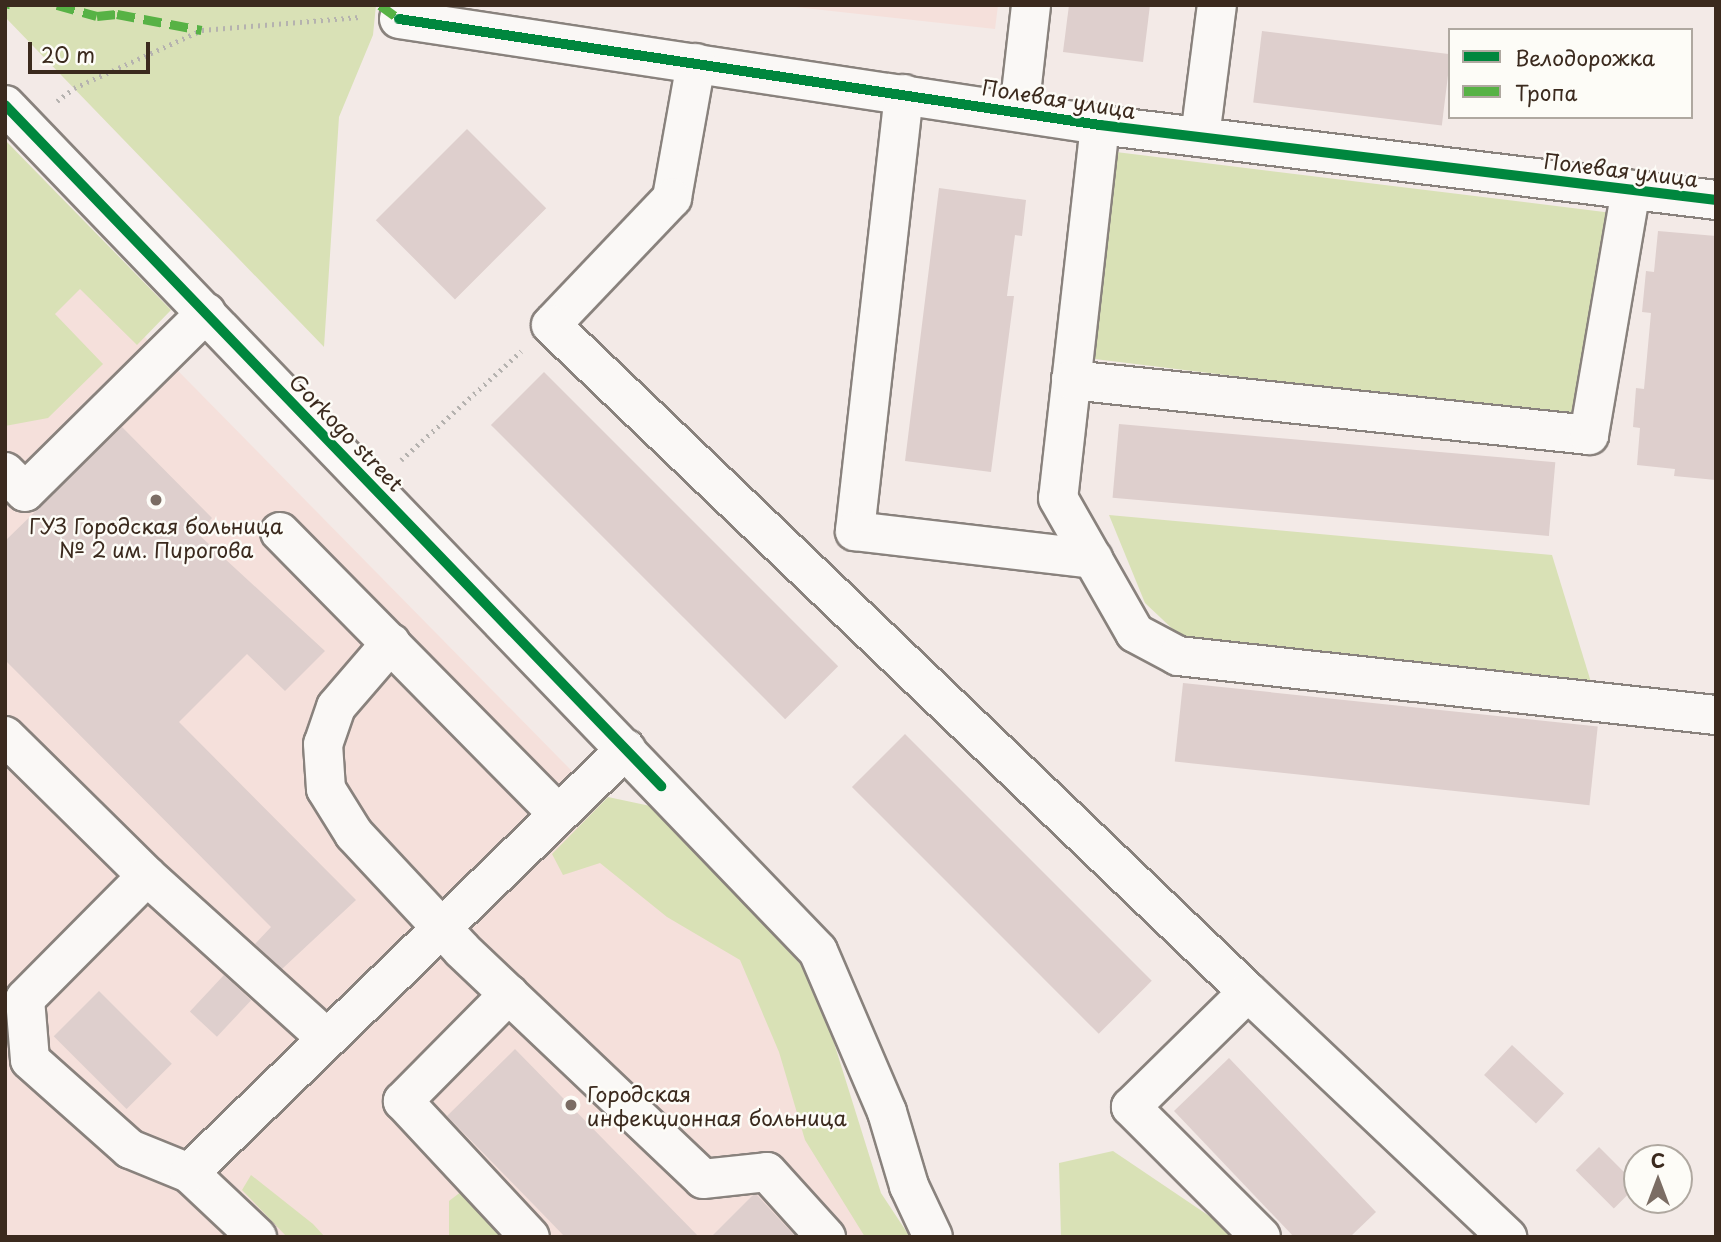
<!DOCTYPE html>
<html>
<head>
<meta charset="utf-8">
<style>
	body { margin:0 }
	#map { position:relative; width:1721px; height:1242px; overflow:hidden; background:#f3eae7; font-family:"Playpen Sans",sans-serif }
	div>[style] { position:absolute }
	.built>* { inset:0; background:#f5e0db }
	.green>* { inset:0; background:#d9e1b6; transform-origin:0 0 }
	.building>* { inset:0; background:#decfcd; transform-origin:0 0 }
	.path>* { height:4.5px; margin-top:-2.25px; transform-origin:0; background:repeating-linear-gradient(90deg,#b5b2af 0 2px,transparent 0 7px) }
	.roads { filter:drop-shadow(2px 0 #89827d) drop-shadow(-2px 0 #89827d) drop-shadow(0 2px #89827d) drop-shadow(0 -2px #89827d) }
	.minor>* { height:38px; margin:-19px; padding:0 19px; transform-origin:19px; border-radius:19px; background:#faf8f6 }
	.quiet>* { height:9px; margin-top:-4.5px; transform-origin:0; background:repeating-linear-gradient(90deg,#57b245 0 18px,transparent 0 27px) }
	.cycleway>* { height:10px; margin:-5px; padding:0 5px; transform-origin:5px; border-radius:5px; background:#00873e }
	.dots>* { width:19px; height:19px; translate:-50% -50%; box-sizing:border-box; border:4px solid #fdfcf7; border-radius:50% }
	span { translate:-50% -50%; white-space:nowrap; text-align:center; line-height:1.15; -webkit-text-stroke:5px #fdfcf7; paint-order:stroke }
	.street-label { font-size:21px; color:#3b2a1e }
	.poi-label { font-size:21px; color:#3b2a1e }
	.left { translate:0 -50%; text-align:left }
	.frame { position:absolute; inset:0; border:7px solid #3b2a1e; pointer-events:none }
	.legend { position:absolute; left:1448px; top:28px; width:245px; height:91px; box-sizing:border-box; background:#fdfcf7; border:2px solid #afa8a0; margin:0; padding:9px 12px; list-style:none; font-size:21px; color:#3b2a1e }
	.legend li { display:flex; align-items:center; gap:14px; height:35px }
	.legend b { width:35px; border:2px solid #afa8a0 }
	.north { position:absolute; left:1623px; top:1144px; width:70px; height:70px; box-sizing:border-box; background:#fdfcf7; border:2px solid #afa8a0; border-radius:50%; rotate:0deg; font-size:19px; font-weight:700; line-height:28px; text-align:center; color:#3b2a1e }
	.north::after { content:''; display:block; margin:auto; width:24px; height:32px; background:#7b6d64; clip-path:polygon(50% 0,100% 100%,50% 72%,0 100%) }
	.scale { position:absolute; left:28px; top:42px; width:122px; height:32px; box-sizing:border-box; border:4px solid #3b2a1e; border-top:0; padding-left:9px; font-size:21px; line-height:24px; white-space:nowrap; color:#3b2a1e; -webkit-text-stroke:5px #fdfcf7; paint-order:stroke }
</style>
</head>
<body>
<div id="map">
	<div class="built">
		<i style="clip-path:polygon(777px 5px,998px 5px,995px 29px)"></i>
		<i style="clip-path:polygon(5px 195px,810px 1013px,883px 1237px,5px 1237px)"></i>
	</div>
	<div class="green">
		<i style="clip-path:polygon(5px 5px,376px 5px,373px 35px,339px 117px,324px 347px,5px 17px)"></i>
		<i style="clip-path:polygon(5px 140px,171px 310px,137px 345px,80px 289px,55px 314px,103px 364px,48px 418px,5px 426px)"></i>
		<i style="left:1116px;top:152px;width:498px;height:208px;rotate:7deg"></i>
		<i style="clip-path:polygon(1109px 515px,1552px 555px,1594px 692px,1179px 635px,1145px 603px)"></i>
		<i style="clip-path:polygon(608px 797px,655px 807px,814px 979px,881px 1193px,910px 1237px,865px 1237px,805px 1140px,779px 1052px,740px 960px,667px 917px,600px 863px,563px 875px,552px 854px)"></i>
		<i style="clip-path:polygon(1113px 1151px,1233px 1232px,1239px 1237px,1061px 1237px,1059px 1163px)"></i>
		<i style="clip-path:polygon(251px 1175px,313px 1224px,325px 1237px,287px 1237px,242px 1190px)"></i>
		<i style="clip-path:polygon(466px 1188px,510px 1237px,449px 1237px,449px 1201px)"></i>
	</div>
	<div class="building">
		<i style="clip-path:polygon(1069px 5px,1150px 5px,1143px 62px,1063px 52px)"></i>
		<i style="left:1262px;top:31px;width:190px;height:72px;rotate:7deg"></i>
		<i style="left:467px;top:129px;width:112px;height:129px;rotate:45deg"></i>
		<i style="clip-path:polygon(939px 188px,1026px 200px,1022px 236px,1015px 235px,1007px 296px,1014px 296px,991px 472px,905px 461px)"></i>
		<i style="clip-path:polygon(1658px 231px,1716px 236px,1716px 480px,1674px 476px,1675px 469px,1637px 465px,1640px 428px,1633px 427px,1636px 388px,1644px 389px,1651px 313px,1642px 312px,1646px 271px,1654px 272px)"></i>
		<i style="left:544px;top:372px;width:416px;height:75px;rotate:45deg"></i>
		<i style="left:1119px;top:424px;width:438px;height:74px;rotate:5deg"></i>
		<i style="clip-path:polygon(122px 427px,212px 518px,198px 534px,325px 651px,285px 691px,247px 654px,179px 722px,356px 900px,282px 969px,255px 944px,271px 927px,5px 660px,5px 541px)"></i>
		<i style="left:1183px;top:683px;width:417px;height:79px;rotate:6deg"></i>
		<i style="left:905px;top:734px;width:349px;height:75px;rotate:45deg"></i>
		<i style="left:224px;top:975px;width:37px;height:50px;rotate:43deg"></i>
		<i style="left:99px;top:991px;width:103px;height:64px;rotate:45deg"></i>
		<i style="left:1512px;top:1045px;width:71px;height:41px;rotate:43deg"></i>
		<i style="clip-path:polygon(515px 1049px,699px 1237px,565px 1237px,534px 1205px,447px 1116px)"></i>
		<i style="clip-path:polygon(1229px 1058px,1376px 1212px,1350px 1237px,1294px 1237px,1174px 1111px)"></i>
		<i style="left:1599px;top:1147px;width:54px;height:33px;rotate:45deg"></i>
		<i style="clip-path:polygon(753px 1195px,757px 1195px,796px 1237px,711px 1237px)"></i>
	</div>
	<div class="path">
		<i style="left:57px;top:101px;width:21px;rotate:-37deg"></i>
		<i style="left:74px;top:88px;width:141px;rotate:-24.4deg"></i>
		<i style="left:202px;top:30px;width:158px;rotate:-4.7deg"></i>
		<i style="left:401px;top:460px;width:162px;rotate:-42.2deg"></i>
	</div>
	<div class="roads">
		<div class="minor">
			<i style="left:399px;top:19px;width:709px;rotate:8.6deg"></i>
			<i style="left:1100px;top:125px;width:621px;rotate:6.94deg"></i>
			<i style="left:696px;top:63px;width:137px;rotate:100.1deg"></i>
			<i style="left:672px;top:198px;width:175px;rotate:133.6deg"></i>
			<i style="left:551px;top:325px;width:965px;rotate:43.74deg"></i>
			<i style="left:904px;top:94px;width:440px;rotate:96.4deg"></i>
			<i style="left:855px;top:531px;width:240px;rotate:6.7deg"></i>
			<i style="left:5px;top:105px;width:1173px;rotate:46.14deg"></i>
			<i style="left:818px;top:951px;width:175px;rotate:66.8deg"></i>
			<i style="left:887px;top:1112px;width:77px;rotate:73.4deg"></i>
			<i style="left:909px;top:1186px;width:56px;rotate:64.8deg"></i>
			<i style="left:1019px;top:111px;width:107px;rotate:-83.5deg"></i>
			<i style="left:1100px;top:125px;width:375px;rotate:96.4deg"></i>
			<i style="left:1058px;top:498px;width:155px;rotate:60.3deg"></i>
			<i style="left:1135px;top:633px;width:49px;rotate:28.1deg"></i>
			<i style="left:1178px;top:656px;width:541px;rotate:6.26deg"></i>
			<i style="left:1200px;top:137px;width:133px;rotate:-82.7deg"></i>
			<i style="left:1071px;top:380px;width:521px;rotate:6.06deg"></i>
			<i style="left:1589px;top:435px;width:249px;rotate:-80.3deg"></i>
			<i style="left:5px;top:472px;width:28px;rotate:45deg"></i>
			<i style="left:25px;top:492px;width:255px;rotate:-44.7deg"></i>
			<i style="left:280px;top:532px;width:396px;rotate:45.4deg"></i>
			<i style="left:391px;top:643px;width:84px;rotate:130.7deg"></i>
			<i style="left:336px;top:707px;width:39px;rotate:109deg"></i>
			<i style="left:323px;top:744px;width:45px;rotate:86.2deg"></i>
			<i style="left:326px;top:789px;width:53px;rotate:58.1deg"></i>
			<i style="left:354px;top:834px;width:158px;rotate:47deg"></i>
			<i style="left:462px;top:950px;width:332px;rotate:43.5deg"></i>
			<i style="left:703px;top:1179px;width:64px;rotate:-6.2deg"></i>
			<i style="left:767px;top:1172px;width:88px;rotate:47.8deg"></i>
			<i style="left:5px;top:736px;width:199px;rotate:44.6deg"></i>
			<i style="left:147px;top:876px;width:240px;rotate:42.1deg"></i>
			<i style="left:147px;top:876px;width:173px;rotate:134.8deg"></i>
			<i style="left:25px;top:999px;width:61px;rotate:85.3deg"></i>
			<i style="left:30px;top:1060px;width:134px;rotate:41.7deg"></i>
			<i style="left:130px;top:1149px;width:64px;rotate:22.1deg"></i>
			<i style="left:509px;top:994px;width:151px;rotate:134.7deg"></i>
			<i style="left:403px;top:1101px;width:186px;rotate:47deg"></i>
			<i style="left:257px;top:1237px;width:93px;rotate:-136.7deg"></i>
			<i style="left:189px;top:1173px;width:609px;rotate:-44.13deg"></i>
			<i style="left:1261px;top:1237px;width:184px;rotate:-135deg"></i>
			<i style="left:1131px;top:1107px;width:164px;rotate:-44.5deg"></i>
			<i style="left:1248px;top:992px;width:357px;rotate:43.4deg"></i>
		</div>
	</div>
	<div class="quiet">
		<i style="left:57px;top:5px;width:41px;rotate:15.4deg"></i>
		<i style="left:97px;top:16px;width:20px;rotate:-6deg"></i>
		<i style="left:117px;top:14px;width:86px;rotate:10.7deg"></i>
		<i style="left:380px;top:5px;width:24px;rotate:36deg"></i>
		<i style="left:5px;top:7px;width:2px;rotate:-63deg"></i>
	</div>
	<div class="cycleway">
		<i style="left:399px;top:19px;width:709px;rotate:8.6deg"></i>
		<i style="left:1100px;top:125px;width:621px;rotate:6.94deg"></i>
		<i style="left:5px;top:105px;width:946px;rotate:46.07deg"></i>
	</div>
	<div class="dots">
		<i style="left:156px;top:500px;background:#7b6d64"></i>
		<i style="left:571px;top:1105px;background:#7b6d64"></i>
	</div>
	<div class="street-label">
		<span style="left:1059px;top:98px;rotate:9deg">Полевая улица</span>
		<span style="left:1621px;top:169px;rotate:7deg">Полевая улица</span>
		<span style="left:347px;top:432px;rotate:46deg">Gorkogo street</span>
	</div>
	<div class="poi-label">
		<span style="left:156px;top:537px">ГУЗ Городская больница<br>№ 2 им. Пирогова</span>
		<span class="left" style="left:587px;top:1105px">Городская<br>инфекционная больница</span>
	</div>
	<div class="frame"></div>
	<ul class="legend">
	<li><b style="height:9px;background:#00873e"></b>Велодорожка</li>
	<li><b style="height:9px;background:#57b245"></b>Тропа</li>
	</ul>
	<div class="north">С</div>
	<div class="scale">20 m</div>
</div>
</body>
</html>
